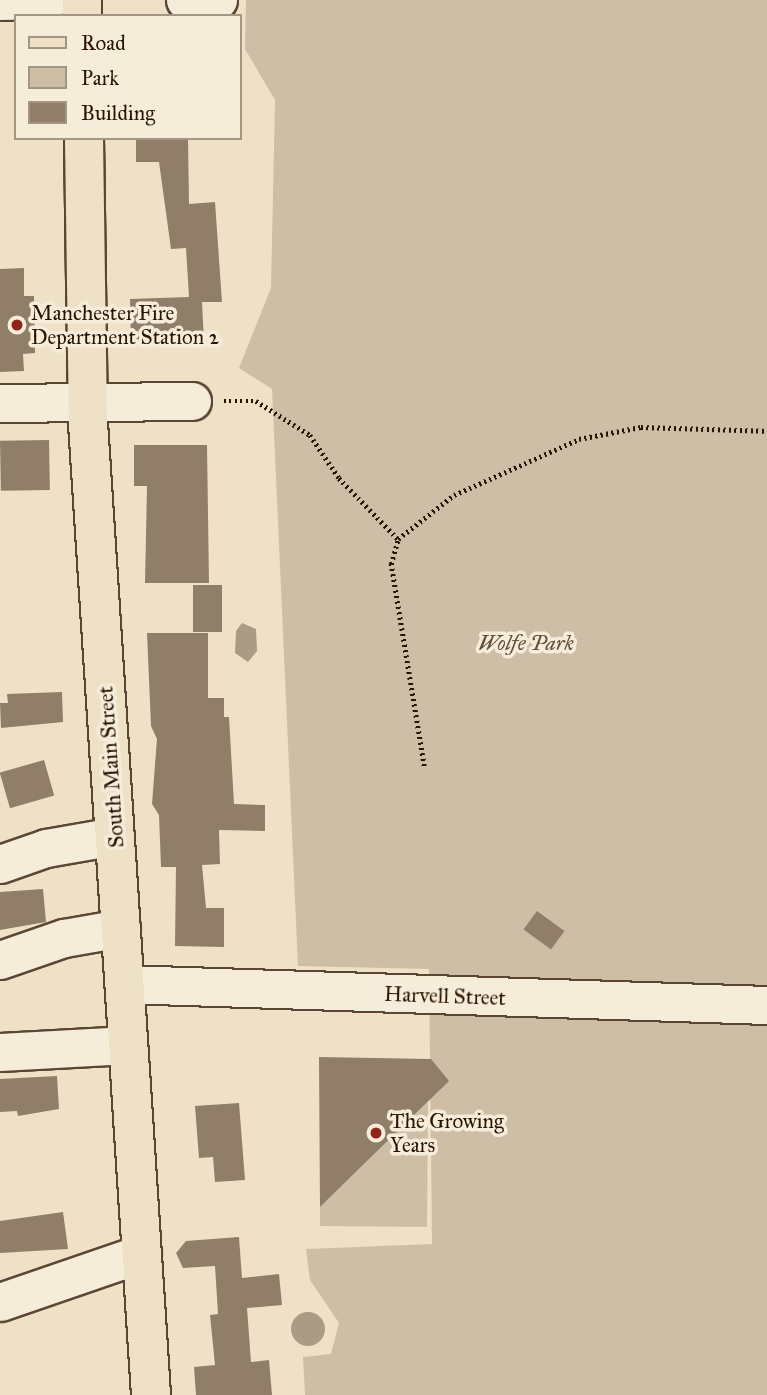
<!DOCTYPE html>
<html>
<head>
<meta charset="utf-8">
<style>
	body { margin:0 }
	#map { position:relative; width:767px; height:1395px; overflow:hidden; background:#efe1c6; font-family:"IM FELL Great Primer",serif }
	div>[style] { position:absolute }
	.green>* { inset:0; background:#cebea5 }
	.water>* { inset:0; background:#ac9b84 }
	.round { border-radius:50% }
	.building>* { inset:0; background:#907e68; transform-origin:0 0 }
	.path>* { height:4.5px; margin-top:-2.25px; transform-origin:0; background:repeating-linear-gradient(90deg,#2a1303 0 2px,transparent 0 5.5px) }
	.roads { filter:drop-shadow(2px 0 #5b4634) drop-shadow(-2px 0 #5b4634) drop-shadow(0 2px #5b4634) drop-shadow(0 -2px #5b4634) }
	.minor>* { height:37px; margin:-18.5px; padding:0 18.5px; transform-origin:18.5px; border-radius:18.5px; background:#f5ecda }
	.major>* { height:38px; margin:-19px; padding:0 19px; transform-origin:19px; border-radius:19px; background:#efe1c6 }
	.dots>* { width:19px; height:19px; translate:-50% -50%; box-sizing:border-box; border:4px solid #f5ecda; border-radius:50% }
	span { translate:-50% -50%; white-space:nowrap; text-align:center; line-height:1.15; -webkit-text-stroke:7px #f5ecda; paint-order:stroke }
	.poi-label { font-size:21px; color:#2a1303 }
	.left { translate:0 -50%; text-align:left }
	.park-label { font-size:21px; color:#634f3c; font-style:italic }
	.street-label { font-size:21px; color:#2a1303 }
	.legend { position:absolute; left:14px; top:14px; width:228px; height:126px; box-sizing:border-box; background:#f5ecda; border:2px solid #a49584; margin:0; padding:9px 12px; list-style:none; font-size:21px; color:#2a1303 }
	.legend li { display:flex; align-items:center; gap:14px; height:35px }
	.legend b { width:35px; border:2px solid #a49584 }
</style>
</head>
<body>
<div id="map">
	<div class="green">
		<i style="clip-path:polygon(246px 0,767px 0,767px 1395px,305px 1395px,303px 1357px,331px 1354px,339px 1323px,310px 1280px,306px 1249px,432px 1244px,429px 969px,298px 966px,272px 389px,239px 368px,271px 288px,275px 100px,245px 49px)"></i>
		<i style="clip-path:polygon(428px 1102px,427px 1227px,320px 1226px,320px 1207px)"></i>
	</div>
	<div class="water">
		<i style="clip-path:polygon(242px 623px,256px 629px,257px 651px,248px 662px,235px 653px,236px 631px)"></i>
		<i class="round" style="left:291px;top:1312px;width:34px;height:34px"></i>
	</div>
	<div class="building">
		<i style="clip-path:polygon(136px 138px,188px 138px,189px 204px,215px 202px,222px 302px,202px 302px,204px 342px,131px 344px,130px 299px,189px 297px,186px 248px,171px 249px,159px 162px,136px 162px)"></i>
		<i style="clip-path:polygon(24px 268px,24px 296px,34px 296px,35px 353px,23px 354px,24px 371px,0 372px,0 269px)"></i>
		<i style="left:49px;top:440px;width:50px;height:49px;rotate:89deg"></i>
		<i style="clip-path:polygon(134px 445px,207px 445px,209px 583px,145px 583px,147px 486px,134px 486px)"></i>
		<i style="left:193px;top:585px;width:29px;height:47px"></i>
		<i style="clip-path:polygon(147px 633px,208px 633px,208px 698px,224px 698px,224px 717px,229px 717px,234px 804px,265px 805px,265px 831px,219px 830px,220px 864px,202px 865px,206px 908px,224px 908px,224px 947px,175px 946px,176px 867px,161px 867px,159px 815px,152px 804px,157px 739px,151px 726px)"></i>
		<i style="clip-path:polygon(62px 692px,63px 722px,1px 728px,0 703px,8px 703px,7px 694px)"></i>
		<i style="left:44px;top:760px;width:37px;height:46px;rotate:74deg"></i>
		<i style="clip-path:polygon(43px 889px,46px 922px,0 930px,0 892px)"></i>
		<i style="left:537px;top:911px;width:34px;height:23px;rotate:36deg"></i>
		<i style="clip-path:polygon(319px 1057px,431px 1059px,449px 1081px,320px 1207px)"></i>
		<i style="clip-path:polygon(57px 1076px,59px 1109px,18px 1116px,17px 1111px,0 1112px,0 1079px)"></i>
		<i style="clip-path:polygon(239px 1103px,245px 1180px,215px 1182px,213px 1157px,199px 1158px,195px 1106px)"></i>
		<i style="clip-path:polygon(63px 1212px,68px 1249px,0 1253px,0 1221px)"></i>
		<i style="clip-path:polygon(239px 1237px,242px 1278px,279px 1274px,282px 1305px,247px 1308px,251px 1362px,269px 1360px,272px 1395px,196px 1395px,194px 1367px,215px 1365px,210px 1315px,218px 1314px,215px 1266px,183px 1268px,176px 1253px,186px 1241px)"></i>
	</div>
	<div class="path">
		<i style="left:224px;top:401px;width:32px"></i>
		<i style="left:256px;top:401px;width:64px;rotate:32.2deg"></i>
		<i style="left:310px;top:435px;width:52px;rotate:56deg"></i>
		<i style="left:339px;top:478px;width:85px;rotate:46deg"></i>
		<i style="left:424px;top:766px;width:205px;rotate:-99.3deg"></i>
		<i style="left:391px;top:564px;width:26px;rotate:-74deg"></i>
		<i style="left:398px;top:539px;width:71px;rotate:-38.2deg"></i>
		<i style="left:454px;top:495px;width:137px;rotate:-24.1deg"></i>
		<i style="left:579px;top:439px;width:63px;rotate:-11deg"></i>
		<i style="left:641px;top:427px;width:126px;rotate:1.8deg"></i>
	</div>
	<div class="roads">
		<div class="minor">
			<i style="left:185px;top:0;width:33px"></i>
			<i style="left:0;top:1px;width:49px;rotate:-1.2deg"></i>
			<i style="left:0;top:403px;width:192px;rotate:-0.6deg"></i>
			<i style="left:0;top:864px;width:49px;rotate:-19.2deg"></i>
			<i style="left:46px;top:848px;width:70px;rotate:-9.9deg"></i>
			<i style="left:0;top:960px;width:68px;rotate:-19deg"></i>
			<i style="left:64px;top:938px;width:58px;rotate:-10deg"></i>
			<i style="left:124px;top:984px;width:643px;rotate:1.87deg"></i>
			<i style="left:0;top:1052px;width:128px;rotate:-3.1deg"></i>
			<i style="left:0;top:1302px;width:150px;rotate:-19deg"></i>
		</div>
		<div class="major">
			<i style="left:82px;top:0;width:16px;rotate:90deg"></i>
			<i style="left:84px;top:138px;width:285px;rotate:89.2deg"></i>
			<i style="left:88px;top:423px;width:974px;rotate:86.29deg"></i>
		</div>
	</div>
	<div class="dots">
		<i style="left:17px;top:325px;background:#8f2418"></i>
		<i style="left:376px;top:1133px;background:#8f2418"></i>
	</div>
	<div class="poi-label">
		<span class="left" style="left:31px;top:325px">Manchester Fire<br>Department Station 2</span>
		<span class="left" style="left:390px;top:1133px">The Growing<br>Years</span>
	</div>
	<div class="park-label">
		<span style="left:526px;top:643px">Wolfe Park</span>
	</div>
	<div class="street-label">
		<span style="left:111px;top:767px;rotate:-94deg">South Main Street</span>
		<span style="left:445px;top:996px;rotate:2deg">Harvell Street</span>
	</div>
	<ul class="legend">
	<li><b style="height:9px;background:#efe1c6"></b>Road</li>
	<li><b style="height:19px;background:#cebea5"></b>Park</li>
	<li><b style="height:19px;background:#907e68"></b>Building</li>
	</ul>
</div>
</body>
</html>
